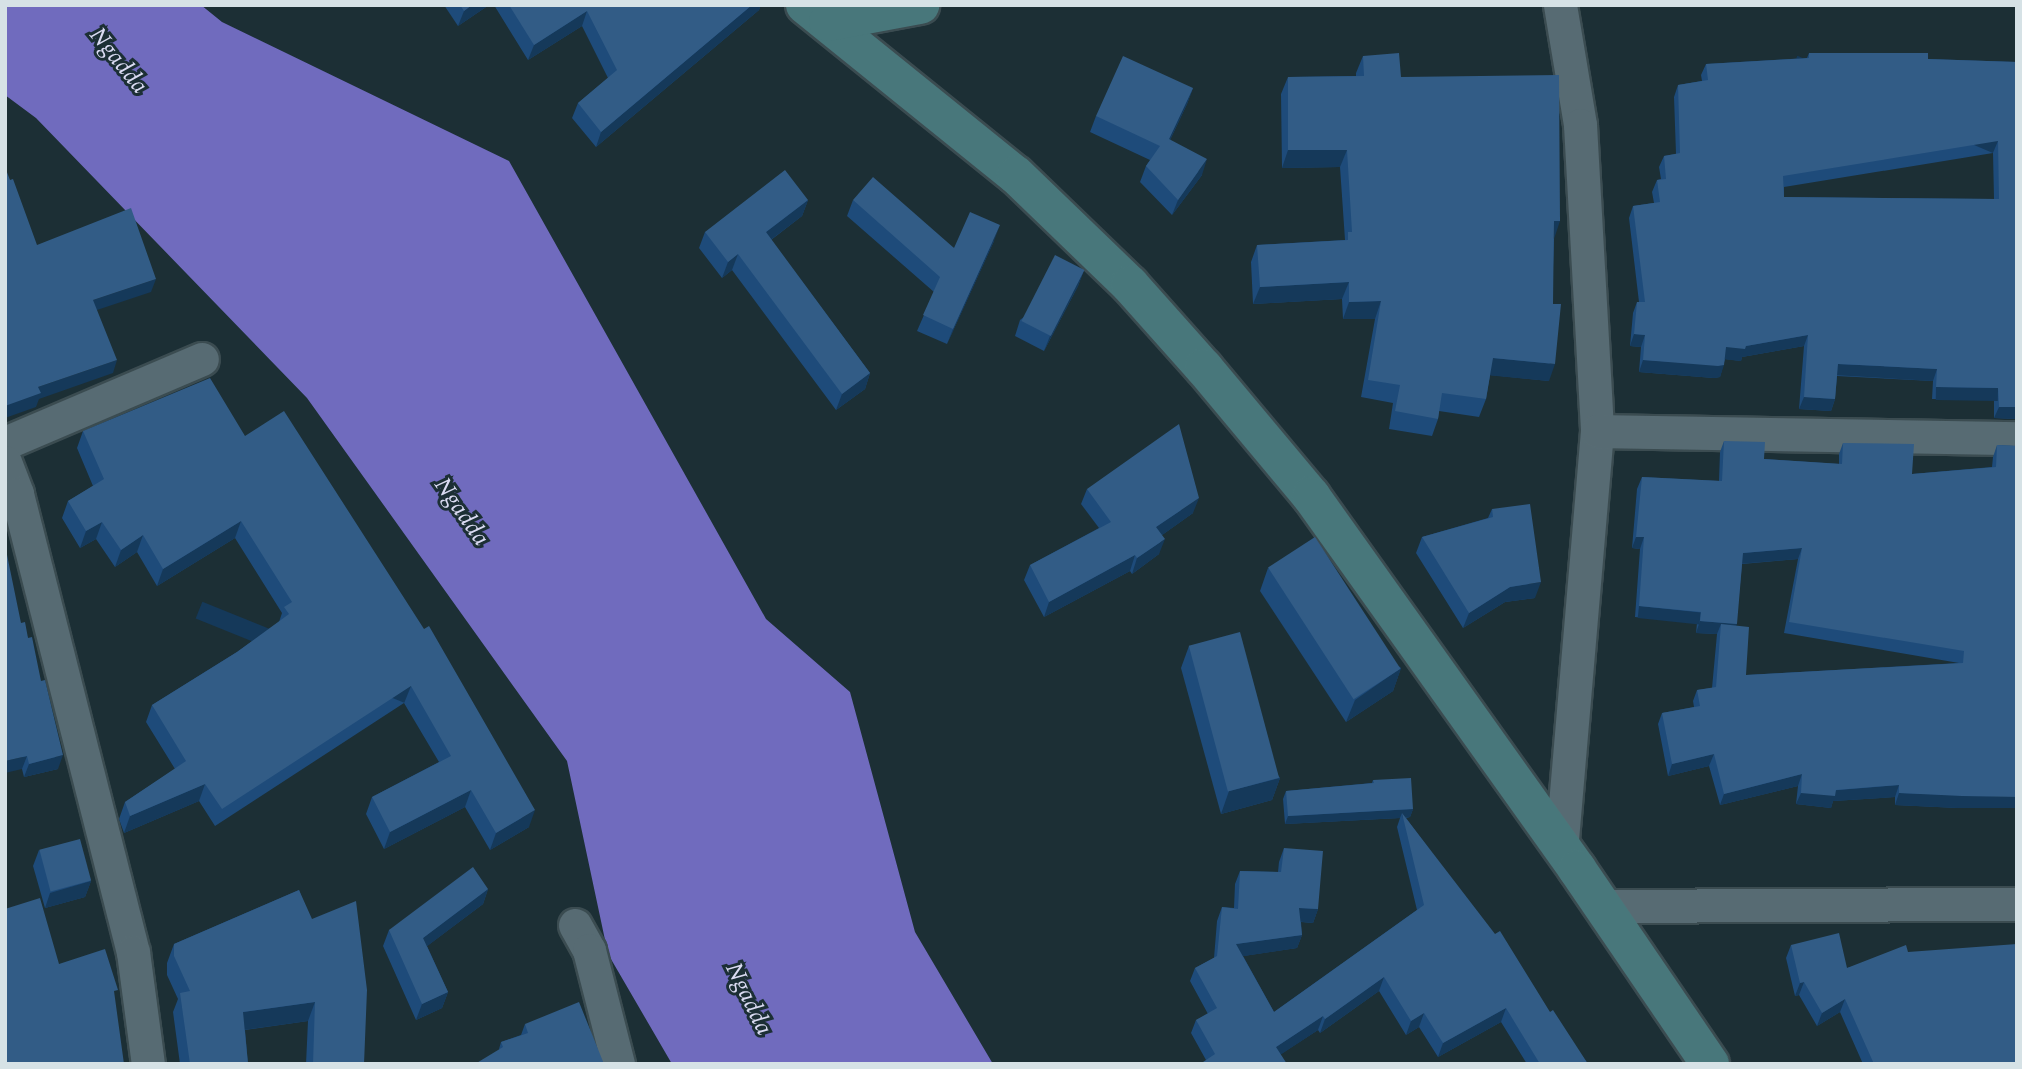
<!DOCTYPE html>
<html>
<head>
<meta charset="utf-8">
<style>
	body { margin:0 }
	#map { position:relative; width:2022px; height:1069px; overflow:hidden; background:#1c2f35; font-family:Spectral,serif }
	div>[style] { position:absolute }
	.water>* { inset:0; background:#706bbe }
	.roads { filter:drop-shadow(2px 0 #3b4c51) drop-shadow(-2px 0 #3b4c51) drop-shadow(0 2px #3b4c51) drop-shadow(0 -2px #3b4c51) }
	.street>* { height:33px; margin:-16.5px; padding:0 16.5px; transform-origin:16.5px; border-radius:16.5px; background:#576b73 }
	.secondary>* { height:38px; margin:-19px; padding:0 19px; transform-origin:19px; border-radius:19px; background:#48777b }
	.wall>* { inset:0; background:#1e4b7a }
	.shaded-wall>* { inset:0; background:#15395a; transform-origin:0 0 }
	.building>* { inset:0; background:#325c86; transform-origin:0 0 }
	span { translate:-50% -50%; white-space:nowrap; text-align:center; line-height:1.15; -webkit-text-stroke:6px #1c2f35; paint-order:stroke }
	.water-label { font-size:24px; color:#dadbf2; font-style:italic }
	.frame { position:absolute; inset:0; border:7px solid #d6e2e6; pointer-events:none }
</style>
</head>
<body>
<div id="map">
	<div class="water">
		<i style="clip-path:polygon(5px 5px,201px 5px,222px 22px,509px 161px,766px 619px,850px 692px,915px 932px,993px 1064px,672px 1064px,608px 954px,567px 761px,307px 398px,36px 118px,5px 95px)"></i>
	</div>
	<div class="roads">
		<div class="street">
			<i style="left:1560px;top:5px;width:122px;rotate:80.5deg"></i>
			<i style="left:1580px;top:125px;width:306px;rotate:86.8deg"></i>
			<i style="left:1597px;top:431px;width:419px;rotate:94.9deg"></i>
			<i style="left:1597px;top:431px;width:420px;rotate:1deg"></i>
			<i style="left:5px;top:443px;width:214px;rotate:-23.1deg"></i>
			<i style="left:5px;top:462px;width:34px;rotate:69deg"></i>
			<i style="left:17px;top:494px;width:472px;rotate:75.8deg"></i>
			<i style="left:133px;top:952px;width:113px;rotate:82.4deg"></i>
			<i style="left:1602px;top:906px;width:415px;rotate:-0.3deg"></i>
			<i style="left:575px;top:925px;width:29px;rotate:61deg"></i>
			<i style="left:589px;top:950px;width:118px;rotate:75.7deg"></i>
		</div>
		<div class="secondary">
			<i style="left:805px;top:5px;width:271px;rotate:38.9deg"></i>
			<i style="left:1016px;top:175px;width:158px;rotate:44deg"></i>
			<i style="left:1130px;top:285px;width:111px;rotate:48.3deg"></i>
			<i style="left:1204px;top:368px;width:167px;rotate:50.1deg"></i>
			<i style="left:1311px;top:496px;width:458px;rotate:54.5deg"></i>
			<i style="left:1577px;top:869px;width:236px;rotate:55.7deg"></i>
			<i style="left:828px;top:22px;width:94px;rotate:-10.5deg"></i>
		</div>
	</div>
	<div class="wall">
		<i style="clip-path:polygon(444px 5px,489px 5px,458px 26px)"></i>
		<i style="clip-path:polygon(494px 5px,761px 5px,759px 10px,596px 147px,572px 118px,578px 103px,608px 78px,582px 26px,528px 60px)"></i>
		<i style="clip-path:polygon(evenodd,1809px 53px,1928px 59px,2017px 62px,2017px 419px,1994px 418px,1994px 400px,1932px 399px,1933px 381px,1837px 376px,1835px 399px,1831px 411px,1799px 409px,1804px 346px,1742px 357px,1741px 361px,1725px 359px,1720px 377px,1714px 378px,1639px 372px,1641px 347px,1630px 346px,1633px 313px,1637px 302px,1639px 302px,1629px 218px,1633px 206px,1654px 203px,1652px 192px,1657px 180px,1661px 179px,1659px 167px,1664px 156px,1676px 154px,1674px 97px,1678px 85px,1702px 81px,1701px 75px,1706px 64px,1807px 58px,1809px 53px,1993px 153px,1994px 199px,1784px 197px,1784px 187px,1993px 153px)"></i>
		<i style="clip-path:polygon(1363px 56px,1401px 77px,1554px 239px,1549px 381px,1490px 375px,1486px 399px,1479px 417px,1439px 411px,1438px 419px,1432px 436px,1389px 429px,1393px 403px,1361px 397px,1375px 319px,1343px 319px,1342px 299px,1253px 304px,1251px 262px,1257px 245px,1345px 240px,1340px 167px,1282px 168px,1281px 94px,1288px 77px,1356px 76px,1356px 73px)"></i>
		<i style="clip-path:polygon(1193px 88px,1187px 104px,1170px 140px,1202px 175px,1172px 215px,1140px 182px,1146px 166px,1150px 160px,1090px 132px,1096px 116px)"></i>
		<i style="clip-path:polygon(808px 200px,802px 216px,771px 240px,870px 373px,865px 389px,836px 410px,732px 270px,722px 278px,699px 248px,705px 232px)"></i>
		<i style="clip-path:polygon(853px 200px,954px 248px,994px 241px,947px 344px,917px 331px,934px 292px,847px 216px)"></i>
		<i style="clip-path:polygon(1084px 270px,1078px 286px,1044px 351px,1015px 336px,1020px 320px)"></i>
		<i style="clip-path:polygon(83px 431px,245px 436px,529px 827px,490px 850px,465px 807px,384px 849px,366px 814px,372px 797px,439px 762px,404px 703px,215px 826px,199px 801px,124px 833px,119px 819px,125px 802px,175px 769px,146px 722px,152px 705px,237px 652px,279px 622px,282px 613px,235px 538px,157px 586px,137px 552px,115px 567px,96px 539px,80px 548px,62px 518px,68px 501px,93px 486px,77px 448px)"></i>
		<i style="clip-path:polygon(evenodd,1724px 441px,1764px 459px,1839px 464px,1839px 454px,1843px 443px,1912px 474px,1992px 467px,1993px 457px,1997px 445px,2017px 446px,1958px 808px,1895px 805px,1895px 797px,1833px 801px,1831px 808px,1796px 804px,1798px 786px,1720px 805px,1709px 766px,1668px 776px,1658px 724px,1662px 713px,1694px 707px,1693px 701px,1697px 690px,1712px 688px,1717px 634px,1696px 633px,1697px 623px,1635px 617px,1640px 549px,1632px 548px,1637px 489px,1642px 477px,1719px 481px,1720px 452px,1724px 441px,1798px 559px,1784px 633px,1959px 663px,1746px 675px,1736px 626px,1742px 564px,1798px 559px)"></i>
		<i style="clip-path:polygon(1087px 489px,1193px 513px,1162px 535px,1159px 554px,1132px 574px,1130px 571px,1044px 617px,1024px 580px,1030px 565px,1099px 528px,1081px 504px)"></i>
		<i style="clip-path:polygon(1492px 509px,1535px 598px,1505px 602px,1463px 628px,1416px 553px,1422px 537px,1488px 518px)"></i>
		<i style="clip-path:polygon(1268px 568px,1401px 668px,1393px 691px,1346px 722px,1260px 591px)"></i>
		<i style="clip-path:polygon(21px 623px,28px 638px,58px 769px,24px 777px,22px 769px)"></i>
		<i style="clip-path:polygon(1189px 646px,1280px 778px,1272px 800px,1221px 814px,1181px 668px)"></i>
		<i style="clip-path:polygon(1373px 780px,1413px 809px,1410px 817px,1406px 818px,1588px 1064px,1527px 1064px,1501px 1022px,1438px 1057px,1419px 1027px,1406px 1035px,1379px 991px,1320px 1033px,1318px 1030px,1281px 1054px,1206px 1060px,1191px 1033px,1196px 1020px,1208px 1014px,1190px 981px,1195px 968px,1214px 958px,1217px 921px,1222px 907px,1234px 908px,1235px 884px,1240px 871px,1278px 872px,1279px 862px,1284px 848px,1318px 909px,1313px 923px,1301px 922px,1302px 935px,1297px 948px,1243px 956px,1274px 1012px,1417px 910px,1397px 827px,1400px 818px,1285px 824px,1283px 799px,1286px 791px,1372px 783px)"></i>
		<i style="clip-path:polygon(39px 850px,91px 881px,85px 897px,45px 908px,33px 866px)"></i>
		<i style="clip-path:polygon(488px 889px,483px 904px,427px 946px,448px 992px,442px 1008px,416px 1020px,383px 946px,389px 930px)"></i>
		<i style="clip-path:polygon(299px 890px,364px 1064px,306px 1064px,308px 1021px,245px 1030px,248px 1064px,180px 1064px,173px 1012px,178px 999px,167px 975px,167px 963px,174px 944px)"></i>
		<i style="clip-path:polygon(1791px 945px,1847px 968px,1908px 952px,2017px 1064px,1863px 1064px,1840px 1012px,1817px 1026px,1799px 995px,1795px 996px,1786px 958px)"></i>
		<i style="clip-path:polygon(525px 1024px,604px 1064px,499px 1049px,501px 1042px,521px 1035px)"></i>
	</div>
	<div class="shaded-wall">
		<i style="clip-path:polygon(472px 5px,489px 5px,458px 26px,464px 11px)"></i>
		<i style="clip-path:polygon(752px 5px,761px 5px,759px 10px,596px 147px,601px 132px)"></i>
		<i style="clip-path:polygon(587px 11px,582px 26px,528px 60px,534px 45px)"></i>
		<i style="clip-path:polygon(1193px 88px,1187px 104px,1163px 155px,1169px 139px)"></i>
		<i style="left:1998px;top:141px;width:13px;height:218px;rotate:113deg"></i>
		<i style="clip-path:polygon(1288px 150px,1347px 150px,1340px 167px,1282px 168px)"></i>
		<i style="clip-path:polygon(1207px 159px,1202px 175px,1172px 215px,1178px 200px)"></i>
		<i style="clip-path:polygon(808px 200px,802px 216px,760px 248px,766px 232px)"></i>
		<i style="clip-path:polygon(1554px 221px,1560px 221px,1554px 239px)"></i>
		<i style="clip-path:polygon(1000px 225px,994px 241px,947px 344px,953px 329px)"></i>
		<i style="clip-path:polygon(738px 254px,732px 270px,722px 278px,728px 262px)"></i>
		<i style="clip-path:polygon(1084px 270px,1078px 286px,1044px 351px,1050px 336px)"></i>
		<i style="clip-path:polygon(156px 279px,151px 292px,88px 313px,93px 300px)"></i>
		<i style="clip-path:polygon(1349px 282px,1342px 299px,1253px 304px,1260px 287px)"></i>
		<i style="clip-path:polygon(1381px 301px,1375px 319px,1343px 319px,1349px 302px)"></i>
		<i style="clip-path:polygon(1634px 334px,1645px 335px,1641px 347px,1630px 346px)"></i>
		<i style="clip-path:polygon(1808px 335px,1804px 346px,1742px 357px,1741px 361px,1722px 359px,1726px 347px,1746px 346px)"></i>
		<i style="clip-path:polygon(1493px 358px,1555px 364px,1549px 381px,1486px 375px)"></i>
		<i style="clip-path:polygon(117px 360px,113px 373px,39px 399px,36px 407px,5px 418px,5px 406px,38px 387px)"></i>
		<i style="clip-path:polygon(1643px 360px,1724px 365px,1720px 377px,1714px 378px,1639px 372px)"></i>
		<i style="clip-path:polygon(1838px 364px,1937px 369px,1933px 381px,1834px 375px)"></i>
		<i style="clip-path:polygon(870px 373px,865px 389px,836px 410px,842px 394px)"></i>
		<i style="left:1936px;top:387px;width:62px;height:13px;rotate:1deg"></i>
		<i style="clip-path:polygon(1804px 397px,1835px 399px,1831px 411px,1799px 409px)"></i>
		<i style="clip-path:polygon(1999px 407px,2017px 407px,2017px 419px,1994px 418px)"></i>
		<i style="clip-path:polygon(1199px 498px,1193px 513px,1151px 543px,1156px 527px)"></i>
		<i style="clip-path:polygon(241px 521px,235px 538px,157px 586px,163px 569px)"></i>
		<i style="clip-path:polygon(102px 522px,96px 539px,80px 548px,86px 531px)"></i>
		<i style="clip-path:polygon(143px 535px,137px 552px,115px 567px,121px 550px)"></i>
		<i style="clip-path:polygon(1636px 537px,1644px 537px,1640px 549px,1632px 548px)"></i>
		<i style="clip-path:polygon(1165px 539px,1159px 554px,1132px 574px,1137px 558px)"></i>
		<i style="clip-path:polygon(1802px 548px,1798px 559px,1738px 564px,1743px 553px)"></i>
		<i style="clip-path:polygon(1135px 555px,1130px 571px,1044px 617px,1049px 602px)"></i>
		<i style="clip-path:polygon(1541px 582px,1535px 598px,1505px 602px,1463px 628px,1469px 613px,1510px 587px)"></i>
		<i style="left:1639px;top:606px;width:62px;height:12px;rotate:6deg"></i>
		<i style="clip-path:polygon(1700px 621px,1737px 624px,1733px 635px,1721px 624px,1717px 634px,1696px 633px)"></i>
		<i style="clip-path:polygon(1401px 668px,1393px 691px,1346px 722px,1355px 700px)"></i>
		<i style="left:411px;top:686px;width:18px;height:225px;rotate:112deg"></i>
		<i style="clip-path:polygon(1714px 754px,1709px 766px,1668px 776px,1672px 764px)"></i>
		<i style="clip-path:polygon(63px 755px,58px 769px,24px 777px,29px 764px)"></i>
		<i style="clip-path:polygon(27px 756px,22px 769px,5px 773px,5px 761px)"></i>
		<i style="clip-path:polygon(1802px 774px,1798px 786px,1720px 805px,1724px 794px)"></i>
		<i style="clip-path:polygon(1280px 778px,1272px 800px,1221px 814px,1229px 791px)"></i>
		<i style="clip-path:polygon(205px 784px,199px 801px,124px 833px,130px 816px)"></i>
		<i style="clip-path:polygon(1899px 785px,1895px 797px,1833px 801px,1831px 808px,1796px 804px,1801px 793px)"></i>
		<i style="clip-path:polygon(471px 790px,465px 807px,384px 849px,390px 832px)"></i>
		<i style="clip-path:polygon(1899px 793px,2017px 797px,2017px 808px,1958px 808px,1895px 805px)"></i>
		<i style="clip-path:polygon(1413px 809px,1410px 817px,1403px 818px,1402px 813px,1400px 818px,1285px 824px,1288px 816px)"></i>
		<i style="clip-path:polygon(535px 810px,529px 827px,490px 850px,496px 833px)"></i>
		<i style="clip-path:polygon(91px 881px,85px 897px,45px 908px,50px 893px)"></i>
		<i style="clip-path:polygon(488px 889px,483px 904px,418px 953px,423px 938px)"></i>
		<i style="clip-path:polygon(1299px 908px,1318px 909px,1313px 923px,1294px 921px)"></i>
		<i style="clip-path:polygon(1302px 935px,1297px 948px,1231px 958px,1236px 944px)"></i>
		<i style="clip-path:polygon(1384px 977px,1379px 991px,1320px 1033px,1325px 1019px)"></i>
		<i style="clip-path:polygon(1804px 982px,1799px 995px,1795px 996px,1800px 983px)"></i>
		<i style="clip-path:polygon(448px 992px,442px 1008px,416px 1020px,422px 1004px)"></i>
		<i style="clip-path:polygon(1845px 999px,1840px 1012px,1817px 1026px,1822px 1013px)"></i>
		<i style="clip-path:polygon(315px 1002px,308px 1021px,236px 1031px,243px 1012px)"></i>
		<i style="clip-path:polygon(1506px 1008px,1501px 1022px,1438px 1057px,1443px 1043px)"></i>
		<i style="clip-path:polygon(1424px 1013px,1419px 1027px,1406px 1035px,1411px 1021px)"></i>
		<i style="clip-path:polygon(1323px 1016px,1318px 1030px,1271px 1061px,1276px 1047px)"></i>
	</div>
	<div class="building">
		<i style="clip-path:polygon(460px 5px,472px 5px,464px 11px)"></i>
		<i style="clip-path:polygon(509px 5px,752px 5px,601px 132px,578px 103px,617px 70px,587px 11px,534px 45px)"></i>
		<i style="clip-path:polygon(1399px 53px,1401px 77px,1559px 75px,1560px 221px,1554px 221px,1553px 304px,1561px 304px,1555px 364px,1493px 358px,1486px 399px,1442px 393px,1438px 419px,1395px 411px,1400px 385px,1368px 380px,1381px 301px,1349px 302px,1349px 282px,1260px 287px,1257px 245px,1348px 240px,1348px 232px,1352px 232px,1347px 150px,1288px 150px,1288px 77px,1364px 76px,1363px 56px)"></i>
		<i style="clip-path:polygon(evenodd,1809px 53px,1928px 53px,1928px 59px,2017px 62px,2017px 407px,1999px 407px,1998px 388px,1936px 387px,1937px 369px,1838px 364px,1835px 399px,1804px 397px,1808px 335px,1746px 346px,1745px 349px,1726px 347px,1724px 365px,1718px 366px,1643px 360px,1645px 335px,1634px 334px,1637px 302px,1645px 302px,1633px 206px,1660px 202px,1657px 180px,1666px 179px,1664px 156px,1680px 153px,1678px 85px,1708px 80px,1706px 64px,1809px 58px,1809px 53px,1998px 141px,1999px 199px,1784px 197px,1783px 176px,1998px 141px)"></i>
		<i style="clip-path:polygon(1123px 56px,1193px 88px,1169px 139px,1207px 159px,1178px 200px,1146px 166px,1160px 146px,1096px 116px)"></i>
		<i style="clip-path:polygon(5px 167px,10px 180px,13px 179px,37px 245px,131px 208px,156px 279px,93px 300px,117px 360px,38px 387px,41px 393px,5px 406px)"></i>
		<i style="clip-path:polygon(785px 170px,808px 200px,766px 232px,870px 373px,842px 394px,738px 254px,728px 262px,705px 232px)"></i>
		<i style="clip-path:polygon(873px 177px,954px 248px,970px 212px,1000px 225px,953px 329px,923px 315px,940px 277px,853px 200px)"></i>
		<i style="left:1055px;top:255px;width:33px;height:74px;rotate:27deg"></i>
		<i style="clip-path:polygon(210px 378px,245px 436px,284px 411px,424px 629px,429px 626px,535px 810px,496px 833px,471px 790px,390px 832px,372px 797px,451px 756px,411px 686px,222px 809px,205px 784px,130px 816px,125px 802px,186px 761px,152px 705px,237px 652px,289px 614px,284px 607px,292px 602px,241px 521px,163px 569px,143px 535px,121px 550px,102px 522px,86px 531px,68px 501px,104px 479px,83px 431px)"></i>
		<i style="clip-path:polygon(1179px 424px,1199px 498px,1156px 527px,1165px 539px,1137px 558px,1135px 555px,1049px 602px,1030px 565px,1111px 522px,1087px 489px)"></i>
		<i style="clip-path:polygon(1724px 441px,1765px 442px,1764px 459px,1842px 464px,1843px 443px,1914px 444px,1912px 474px,1996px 467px,1997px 445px,2017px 446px,2017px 797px,1962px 796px,1899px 793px,1899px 785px,1836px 790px,1835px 796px,1801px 793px,1802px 774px,1724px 794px,1714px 754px,1672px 764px,1662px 713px,1700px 706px,1697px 690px,1716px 687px,1721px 624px,1749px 627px,1746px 675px,1963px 663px,1964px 651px,1789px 622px,1802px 548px,1743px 553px,1737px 624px,1700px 621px,1701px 612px,1639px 606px,1644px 537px,1636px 537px,1642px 477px,1722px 481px)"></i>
		<i style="clip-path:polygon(1530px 504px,1541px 582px,1510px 587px,1469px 613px,1422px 537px,1493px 517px,1492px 509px)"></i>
		<i style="left:1315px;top:537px;width:157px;height:56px;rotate:57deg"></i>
		<i style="clip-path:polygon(5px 545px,21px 623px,25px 622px,28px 638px,32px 637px,41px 681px,45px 680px,63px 755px,29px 764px,27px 756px,5px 761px)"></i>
		<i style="left:1240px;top:632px;width:151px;height:53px;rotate:75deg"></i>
		<i style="clip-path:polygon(1411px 778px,1413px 809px,1288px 816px,1286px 791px,1374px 783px,1373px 780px)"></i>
		<i style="clip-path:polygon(1402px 813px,1495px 934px,1500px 931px,1550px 1012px,1553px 1010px,1588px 1064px,1540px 1064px,1506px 1008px,1443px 1043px,1424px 1013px,1411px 1021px,1384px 977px,1325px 1019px,1323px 1016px,1276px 1047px,1287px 1064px,1200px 1064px,1215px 1054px,1196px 1020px,1217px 1008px,1195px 968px,1217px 956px,1222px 907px,1238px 909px,1240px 871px,1281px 872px,1284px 848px,1323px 851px,1318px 909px,1299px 908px,1302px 935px,1236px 944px,1274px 1012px,1424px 905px)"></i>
		<i style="left:80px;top:839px;width:43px;height:42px;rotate:75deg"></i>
		<i style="clip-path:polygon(473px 867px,488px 889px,423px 938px,448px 992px,422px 1004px,389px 930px)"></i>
		<i style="clip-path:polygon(299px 890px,312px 919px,356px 901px,367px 990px,364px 1064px,313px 1064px,315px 1002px,243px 1012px,248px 1064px,190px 1064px,180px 993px,190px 991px,174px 956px,174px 944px)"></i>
		<i style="clip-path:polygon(40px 898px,59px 964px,105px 949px,118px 990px,114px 991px,124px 1064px,5px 1064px,5px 909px)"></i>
		<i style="clip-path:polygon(1839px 933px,1847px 968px,1906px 945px,1908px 952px,2017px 944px,2017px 1064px,1874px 1064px,1845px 999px,1822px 1013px,1804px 982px,1800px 983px,1791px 945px)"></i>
		<i style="clip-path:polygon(579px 1002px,604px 1064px,475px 1064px,503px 1047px,501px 1042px,528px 1033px,525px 1024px)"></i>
	</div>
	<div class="water-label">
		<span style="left:118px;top:61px;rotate:51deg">Ngadda</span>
		<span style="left:461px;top:512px;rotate:55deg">Ngadda</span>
		<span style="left:748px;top:999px;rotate:64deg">Ngadda</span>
	</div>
	<div class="frame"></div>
</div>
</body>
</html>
